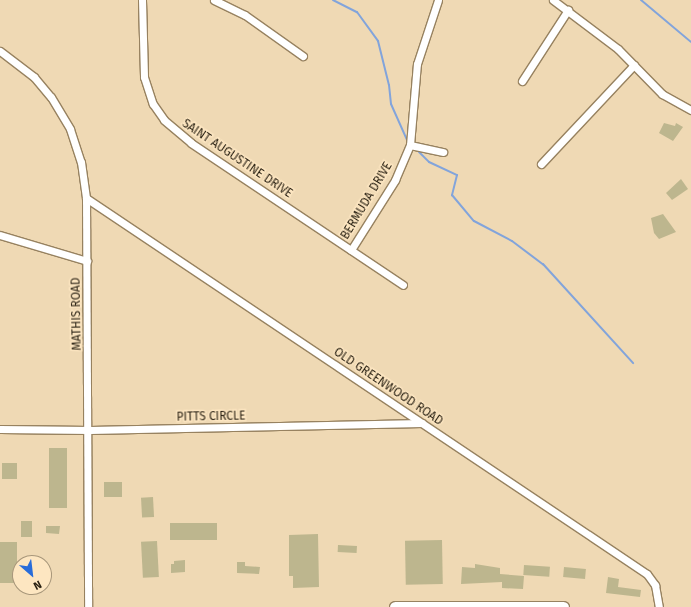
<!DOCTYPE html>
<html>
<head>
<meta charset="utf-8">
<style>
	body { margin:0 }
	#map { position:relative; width:691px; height:607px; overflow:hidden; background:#efd9b4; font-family:"Fira Sans",sans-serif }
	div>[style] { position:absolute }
	.stream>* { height:2px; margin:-1px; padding:0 1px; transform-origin:1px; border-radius:1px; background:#82a4db }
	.building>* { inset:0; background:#bdb68e; transform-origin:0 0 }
	.roads { filter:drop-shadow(1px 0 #978260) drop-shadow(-1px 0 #978260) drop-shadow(0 1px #978260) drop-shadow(0 -1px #978260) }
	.minor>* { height:7px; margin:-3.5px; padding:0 3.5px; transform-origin:3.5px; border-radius:3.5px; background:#fff }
	.highway>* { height:11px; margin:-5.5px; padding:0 5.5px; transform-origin:5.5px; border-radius:5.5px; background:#fff }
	span { translate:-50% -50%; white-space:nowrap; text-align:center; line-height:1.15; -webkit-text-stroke:3px #fde6c1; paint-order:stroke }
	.street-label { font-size:12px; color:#261e10 }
	.north { position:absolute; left:12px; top:555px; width:40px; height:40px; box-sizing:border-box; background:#fde6c1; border:1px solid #a7967a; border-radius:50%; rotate:152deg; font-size:11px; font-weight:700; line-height:16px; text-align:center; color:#261e10 }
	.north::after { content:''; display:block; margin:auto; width:14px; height:18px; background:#296cd9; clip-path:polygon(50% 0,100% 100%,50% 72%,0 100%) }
</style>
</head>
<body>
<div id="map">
	<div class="stream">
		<i style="left:333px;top:0;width:27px;rotate:27deg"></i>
		<i style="left:357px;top:12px;width:36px;rotate:54deg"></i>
		<i style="left:378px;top:41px;width:45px;rotate:76deg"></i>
		<i style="left:389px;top:85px;width:19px;rotate:84deg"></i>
		<i style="left:391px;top:104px;width:39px;rotate:66deg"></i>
		<i style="left:641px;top:0;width:65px;rotate:40deg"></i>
		<i style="left:419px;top:152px;width:14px;rotate:45deg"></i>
		<i style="left:429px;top:162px;width:31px;rotate:25deg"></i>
		<i style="left:457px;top:175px;width:21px;rotate:104deg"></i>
		<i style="left:452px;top:195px;width:34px;rotate:50deg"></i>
		<i style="left:474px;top:221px;width:43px;rotate:27.8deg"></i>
		<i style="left:512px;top:241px;width:39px;rotate:37deg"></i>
		<i style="left:543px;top:264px;width:134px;rotate:47.7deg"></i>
	</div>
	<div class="building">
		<i style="clip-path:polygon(664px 123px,675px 126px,676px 123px,683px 127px,673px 141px,659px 133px)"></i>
		<i style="clip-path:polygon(681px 179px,688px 189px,672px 200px,666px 193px)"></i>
		<i style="clip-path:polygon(663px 214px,676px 232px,659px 239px,654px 233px,651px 218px)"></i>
		<i style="left:49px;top:448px;width:18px;height:60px"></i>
		<i style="left:17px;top:463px;width:16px;height:15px;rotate:90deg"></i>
		<i style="left:104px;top:482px;width:18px;height:15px"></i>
		<i style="left:153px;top:497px;width:20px;height:12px;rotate:87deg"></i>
		<i style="left:21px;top:521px;width:11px;height:16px"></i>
		<i style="left:217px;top:523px;width:17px;height:47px;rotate:90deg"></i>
		<i style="clip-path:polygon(46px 526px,60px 526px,59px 534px,46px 533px)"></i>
		<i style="clip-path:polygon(318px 534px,319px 587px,293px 588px,293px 576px,289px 576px,289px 535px)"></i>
		<i style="left:442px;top:540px;width:44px;height:37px;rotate:89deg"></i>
		<i style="left:157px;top:541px;width:36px;height:16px;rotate:87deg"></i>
		<i style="left:0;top:542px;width:17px;height:41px"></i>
		<i style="left:338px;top:545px;width:19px;height:7px;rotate:3deg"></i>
		<i style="clip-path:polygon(185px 560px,185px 572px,171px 573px,171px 564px,174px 564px,174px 561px)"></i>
		<i style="clip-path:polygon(237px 562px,245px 562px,245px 566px,260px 567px,259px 574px,237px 573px)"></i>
		<i style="clip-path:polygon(475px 564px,500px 568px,500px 574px,524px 576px,523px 589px,502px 588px,502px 582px,461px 584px,462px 567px,475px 568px)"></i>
		<i style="left:524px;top:565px;width:26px;height:10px;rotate:4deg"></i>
		<i style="left:564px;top:567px;width:22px;height:10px;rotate:5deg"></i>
		<i style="clip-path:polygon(608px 577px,619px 579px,618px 587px,641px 590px,640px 597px,606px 593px)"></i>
	</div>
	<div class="roads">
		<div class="minor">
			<i style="left:142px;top:0;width:77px;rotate:88.5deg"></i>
			<i style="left:144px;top:77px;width:28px;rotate:72deg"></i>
			<i style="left:153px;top:104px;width:19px;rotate:55deg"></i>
			<i style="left:164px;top:120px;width:35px;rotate:40deg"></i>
			<i style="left:191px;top:143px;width:255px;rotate:33.8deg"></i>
			<i style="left:214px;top:0;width:34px;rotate:26deg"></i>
			<i style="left:245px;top:15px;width:71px;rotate:35.3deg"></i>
			<i style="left:553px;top:0;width:81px;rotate:37deg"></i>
			<i style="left:618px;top:49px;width:63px;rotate:45.6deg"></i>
			<i style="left:662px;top:94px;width:33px;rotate:29deg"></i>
			<i style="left:0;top:51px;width:43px;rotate:37.4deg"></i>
			<i style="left:34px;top:77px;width:26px;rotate:50deg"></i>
			<i style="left:51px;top:97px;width:37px;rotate:59deg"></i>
			<i style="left:70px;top:129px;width:35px;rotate:72deg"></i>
			<i style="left:81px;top:162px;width:36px;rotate:82deg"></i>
			<i style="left:86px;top:198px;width:409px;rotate:89.7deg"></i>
			<i style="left:522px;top:81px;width:85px;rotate:-57.1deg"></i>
			<i style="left:410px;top:145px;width:34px;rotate:12deg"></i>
			<i style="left:541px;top:164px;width:136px;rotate:-46.8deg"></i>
			<i style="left:86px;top:198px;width:675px;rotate:33.83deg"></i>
			<i style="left:647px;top:574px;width:14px;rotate:54deg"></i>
			<i style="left:655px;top:585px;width:22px;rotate:80deg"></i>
			<i style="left:0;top:235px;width:91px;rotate:16.6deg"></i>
			<i style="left:351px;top:250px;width:83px;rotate:-57.8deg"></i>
			<i style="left:395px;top:180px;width:38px;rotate:-67deg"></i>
			<i style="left:410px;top:145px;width:81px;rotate:-85.1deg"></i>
			<i style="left:417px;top:64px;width:67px;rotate:-71.8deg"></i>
			<i style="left:0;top:429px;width:90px;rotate:0.6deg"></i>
			<i style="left:90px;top:430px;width:332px;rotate:-1.2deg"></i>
		</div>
		<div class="highway">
			<i style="left:395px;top:607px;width:168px"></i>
		</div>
	</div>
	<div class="street-label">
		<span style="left:237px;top:159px;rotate:34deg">SAINT AUGUSTINE DRIVE</span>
		<span style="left:367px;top:201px;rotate:-59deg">BERMUDA DRIVE</span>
		<span style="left:77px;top:314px;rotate:-91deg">MATHIS ROAD</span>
		<span style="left:388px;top:387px;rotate:34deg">OLD GREENWOOD ROAD</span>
		<span style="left:211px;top:417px;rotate:-1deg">PITTS CIRCLE</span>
	</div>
	<div class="north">N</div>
</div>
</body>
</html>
